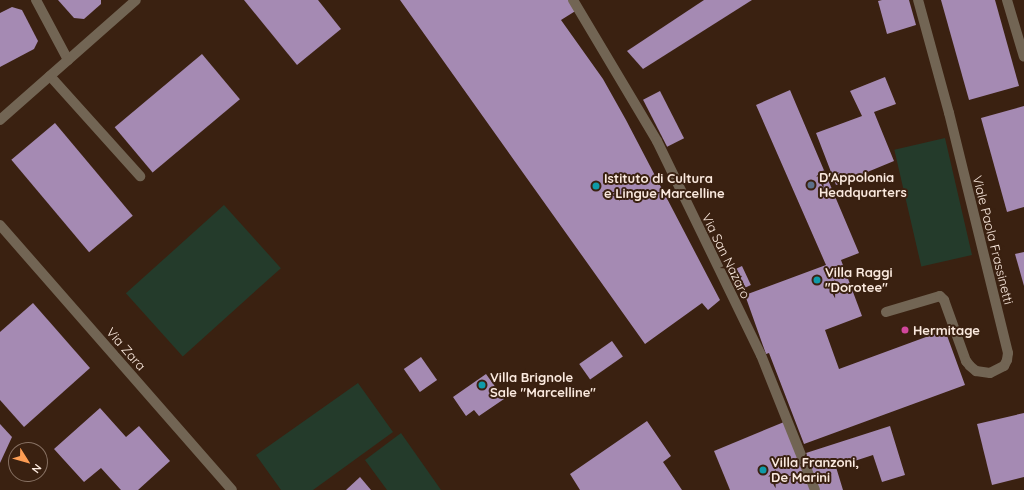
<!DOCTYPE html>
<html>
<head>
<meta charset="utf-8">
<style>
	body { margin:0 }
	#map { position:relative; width:1024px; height:490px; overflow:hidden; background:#3a2111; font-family:Quicksand,sans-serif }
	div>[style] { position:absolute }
	.green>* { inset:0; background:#243b2b; transform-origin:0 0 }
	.building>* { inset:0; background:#a58ab3; transform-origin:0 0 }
	.minor>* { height:10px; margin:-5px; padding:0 5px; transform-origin:5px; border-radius:5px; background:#726554 }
	.dots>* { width:11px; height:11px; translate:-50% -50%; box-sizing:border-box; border:2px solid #3a2111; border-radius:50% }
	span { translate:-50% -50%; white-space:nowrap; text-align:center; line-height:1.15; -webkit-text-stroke:4px #3a2111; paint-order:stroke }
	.poi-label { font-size:13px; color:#fbeadf; font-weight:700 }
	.left { translate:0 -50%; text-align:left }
	.street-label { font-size:13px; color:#fbeadf }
	.north { position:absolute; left:8px; top:442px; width:40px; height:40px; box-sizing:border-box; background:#3a2111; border:1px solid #877163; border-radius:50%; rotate:127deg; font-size:11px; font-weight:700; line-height:16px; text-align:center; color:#fbeadf }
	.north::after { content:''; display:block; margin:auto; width:14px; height:18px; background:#fd9d54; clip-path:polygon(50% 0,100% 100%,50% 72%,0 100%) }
</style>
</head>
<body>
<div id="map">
	<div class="green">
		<i style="left:945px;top:138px;width:120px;height:52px;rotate:77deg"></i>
		<i style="left:224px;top:205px;width:85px;height:132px;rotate:48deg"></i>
		<i style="clip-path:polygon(358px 383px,393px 432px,313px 490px,281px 490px,256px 455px)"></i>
		<i style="clip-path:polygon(401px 433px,441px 490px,387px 490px,365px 460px)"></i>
	</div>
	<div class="building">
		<i style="clip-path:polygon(58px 0,101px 0,101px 4px,84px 19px,74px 18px)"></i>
		<i style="clip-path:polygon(244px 0,318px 0,341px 29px,297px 65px)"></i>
		<i style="clip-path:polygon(400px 0,570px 0,577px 10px,561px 20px,603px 79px,626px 120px,720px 300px,708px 310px,702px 303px,645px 344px)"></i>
		<i style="clip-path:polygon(704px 0,752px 0,643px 69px,627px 51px)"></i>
		<i style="clip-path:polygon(882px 0,909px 0,916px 25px,887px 34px,878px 1px)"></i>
		<i style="clip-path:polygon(941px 0,995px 0,1019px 86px,969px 100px)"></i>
		<i style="clip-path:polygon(12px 7px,22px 10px,38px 41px,34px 49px,0 67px,0 13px)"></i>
		<i style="left:202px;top:54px;width:59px;height:114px;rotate:50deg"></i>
		<i style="clip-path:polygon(885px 77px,896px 104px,874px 112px,894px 161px,836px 185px,816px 133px,862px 116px,850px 91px)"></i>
		<i style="clip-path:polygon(790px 90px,859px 253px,841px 260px,862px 316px,825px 330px,839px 369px,945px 330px,965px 385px,804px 444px,769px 353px,766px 354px,745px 295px,826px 265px,756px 105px)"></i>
		<i style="left:660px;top:91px;width:53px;height:19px;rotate:63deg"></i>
		<i style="clip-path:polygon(1024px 106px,1024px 207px,1007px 212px,981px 118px)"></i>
		<i style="left:55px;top:123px;width:121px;height:57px;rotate:50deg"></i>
		<i style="clip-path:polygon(1024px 252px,1024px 286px,1015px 254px)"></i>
		<i style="left:742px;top:266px;width:21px;height:14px;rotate:65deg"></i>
		<i style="clip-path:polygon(33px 303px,90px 368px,24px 427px,0 400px,0 332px)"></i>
		<i style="left:612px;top:341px;width:19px;height:40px;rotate:55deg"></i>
		<i style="left:421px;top:357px;width:28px;height:21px;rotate:55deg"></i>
		<i style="clip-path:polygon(486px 374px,504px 399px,479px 416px,474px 410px,466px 416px,453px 397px)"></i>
		<i style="clip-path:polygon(100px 408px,126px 437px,139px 426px,170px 461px,138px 490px,121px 490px,101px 468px,84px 482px,54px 449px)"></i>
		<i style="clip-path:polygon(1024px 413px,1024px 477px,992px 485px,977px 424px)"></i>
		<i style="clip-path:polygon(647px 421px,671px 456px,663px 462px,682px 490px,580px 490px,570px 474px)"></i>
		<i style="clip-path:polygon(784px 422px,812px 490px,730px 490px,714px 451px)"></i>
		<i style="clip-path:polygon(0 424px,12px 437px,0 463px)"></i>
		<i style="clip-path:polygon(890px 426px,905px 475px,882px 482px,873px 455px,836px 467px,843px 490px,818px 490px,806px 453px)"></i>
		<i style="clip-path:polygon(360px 477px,371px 490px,346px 490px)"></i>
	</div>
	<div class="minor">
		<i style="left:36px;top:0;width:68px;rotate:61.9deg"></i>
		<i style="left:573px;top:0;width:164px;rotate:59.2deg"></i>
		<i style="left:657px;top:141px;width:238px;rotate:64.1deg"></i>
		<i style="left:761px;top:355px;width:145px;rotate:68.2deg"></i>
		<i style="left:1007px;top:0;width:59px;rotate:73.4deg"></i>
		<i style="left:50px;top:76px;width:135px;rotate:48deg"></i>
		<i style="left:0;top:120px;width:181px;rotate:-41.4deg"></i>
		<i style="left:0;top:225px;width:352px;rotate:48.8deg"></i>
		<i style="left:886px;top:312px;width:56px;rotate:-16.5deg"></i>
		<i style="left:940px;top:296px;width:6px;rotate:45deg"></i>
		<i style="left:944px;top:300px;width:65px;rotate:70.2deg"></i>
		<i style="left:966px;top:361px;width:6px;rotate:51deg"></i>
		<i style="left:970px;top:366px;width:8px;rotate:40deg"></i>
		<i style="left:976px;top:371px;width:14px;rotate:8deg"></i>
		<i style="left:990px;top:373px;width:16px;rotate:-27deg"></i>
		<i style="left:1004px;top:366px;width:7px;rotate:-63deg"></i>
		<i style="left:1007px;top:360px;width:7px;rotate:-82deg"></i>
		<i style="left:1008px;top:353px;width:247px;rotate:-103.8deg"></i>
		<i style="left:949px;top:113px;width:117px;rotate:-105.3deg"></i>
	</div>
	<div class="dots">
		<i style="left:811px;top:185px;background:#5c6f8a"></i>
		<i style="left:596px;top:186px;background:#0f9aa8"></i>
		<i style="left:817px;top:280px;background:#0f9aa8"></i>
		<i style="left:905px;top:330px;background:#d1479c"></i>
		<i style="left:482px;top:385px;background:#0f9aa8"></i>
		<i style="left:763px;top:470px;background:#0f9aa8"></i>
	</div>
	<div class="poi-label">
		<span class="left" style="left:819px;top:185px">D'Appolonia<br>Headquarters</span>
		<span class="left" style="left:604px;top:186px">Istituto di Cultura<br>e Lingue Marcelline</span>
		<span class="left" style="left:825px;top:280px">Villa Raggi<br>"Dorotee"</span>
		<span class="left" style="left:913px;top:330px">Hermitage</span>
		<span class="left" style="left:490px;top:385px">Villa Brignole<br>Sale "Marcelline"</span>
		<span class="left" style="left:771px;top:470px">Villa Franzoni,<br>De Marini</span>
	</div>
	<div class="street-label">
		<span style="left:993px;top:240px;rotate:76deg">Viale Paola Frassinetti</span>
		<span style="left:726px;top:256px;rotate:64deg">Via San Nazaro</span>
		<span style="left:126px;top:349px;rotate:49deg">Via Zara</span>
	</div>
	<div class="north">N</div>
</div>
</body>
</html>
